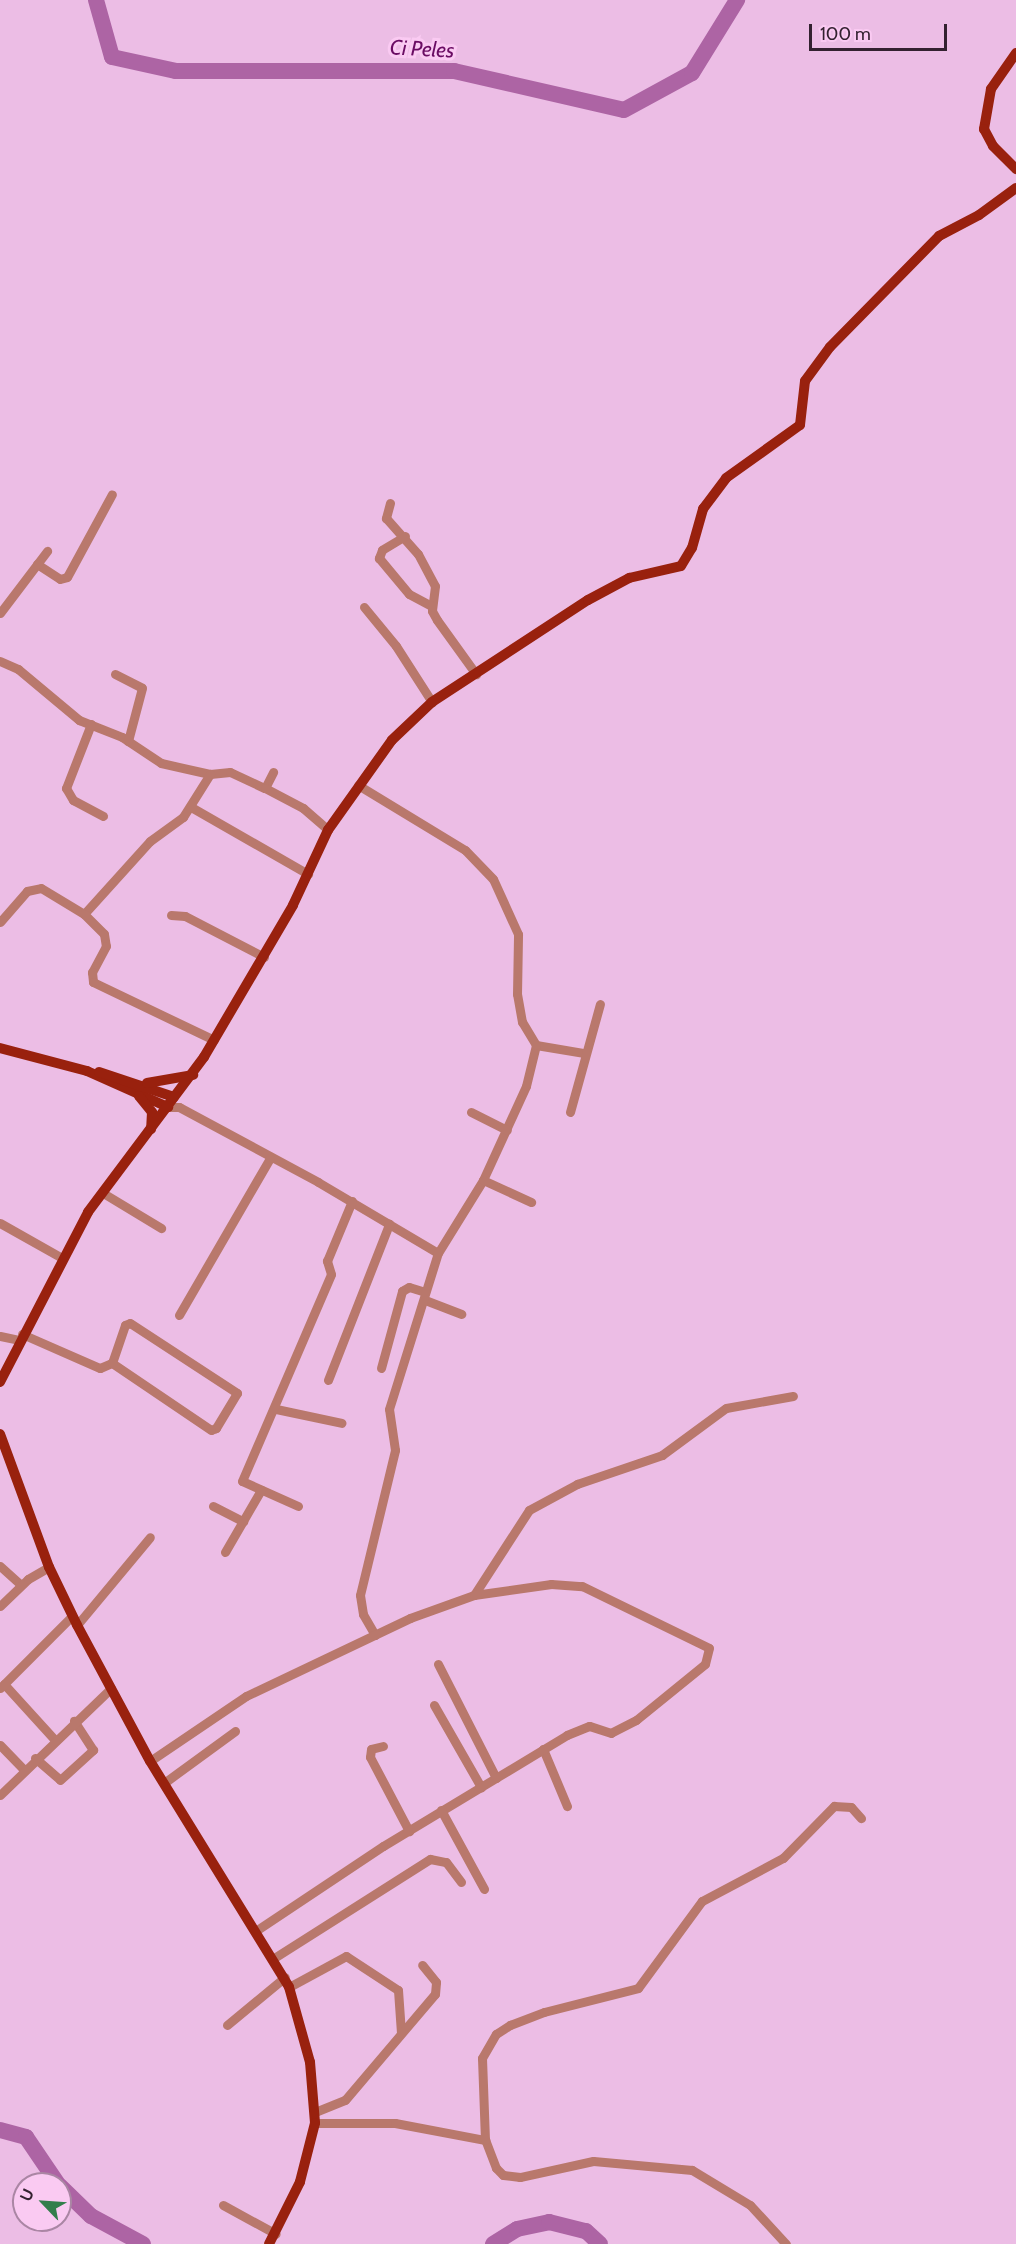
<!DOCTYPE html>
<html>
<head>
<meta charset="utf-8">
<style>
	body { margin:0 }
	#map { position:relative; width:1016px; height:2244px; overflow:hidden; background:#ecbde5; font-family:Cabin,sans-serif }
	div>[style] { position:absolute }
	.river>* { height:16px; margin:-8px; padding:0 8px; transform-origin:8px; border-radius:8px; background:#ad64a4 }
	.minor>* { height:9px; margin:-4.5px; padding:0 4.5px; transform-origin:4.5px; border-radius:4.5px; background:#b9786c }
	.major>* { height:10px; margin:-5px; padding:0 5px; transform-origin:5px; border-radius:5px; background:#99210e }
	span { translate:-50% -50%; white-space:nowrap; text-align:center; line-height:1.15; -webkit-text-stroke:6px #facaf2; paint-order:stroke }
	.water-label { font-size:21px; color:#6a0c63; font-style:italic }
	.north { position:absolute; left:12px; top:2172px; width:60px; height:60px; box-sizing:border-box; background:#facaf2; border:2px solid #aa86a4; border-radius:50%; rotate:295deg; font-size:16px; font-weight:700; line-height:24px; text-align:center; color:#332130 }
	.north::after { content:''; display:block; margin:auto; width:21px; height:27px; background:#337e4c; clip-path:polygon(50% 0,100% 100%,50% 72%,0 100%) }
	.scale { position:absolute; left:809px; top:24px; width:138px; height:27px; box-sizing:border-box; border:3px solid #332130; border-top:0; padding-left:8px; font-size:18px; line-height:21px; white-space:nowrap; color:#332130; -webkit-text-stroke:4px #facaf2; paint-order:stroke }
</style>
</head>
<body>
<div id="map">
	<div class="river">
		<i style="left:96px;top:0;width:59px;rotate:74.3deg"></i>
		<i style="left:112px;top:57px;width:66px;rotate:12.3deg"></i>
		<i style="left:176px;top:71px;width:278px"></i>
		<i style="left:454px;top:71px;width:174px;rotate:12.9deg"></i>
		<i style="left:624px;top:110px;width:77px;rotate:-28.6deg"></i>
		<i style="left:692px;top:73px;width:86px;rotate:-58.3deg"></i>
		<i style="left:0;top:2130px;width:27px;rotate:15deg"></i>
		<i style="left:26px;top:2137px;width:57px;rotate:55.8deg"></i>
		<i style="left:60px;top:2186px;width:43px;rotate:44.1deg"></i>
		<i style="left:91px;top:2216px;width:59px;rotate:28.3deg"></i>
		<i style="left:493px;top:2244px;width:28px;rotate:-32deg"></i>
		<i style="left:517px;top:2229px;width:33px;rotate:-12deg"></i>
		<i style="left:549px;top:2222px;width:38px;rotate:14deg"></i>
		<i style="left:586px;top:2231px;width:19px;rotate:43deg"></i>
	</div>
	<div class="minor">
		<i style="left:390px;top:503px;width:16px;rotate:105deg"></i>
		<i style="left:386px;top:518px;width:48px;rotate:48.4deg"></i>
		<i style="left:418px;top:554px;width:36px;rotate:62deg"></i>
		<i style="left:435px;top:586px;width:25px;rotate:97deg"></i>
		<i style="left:432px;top:611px;width:10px;rotate:61deg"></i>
		<i style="left:437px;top:620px;width:67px;rotate:54.2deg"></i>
		<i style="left:405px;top:536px;width:27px;rotate:149deg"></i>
		<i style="left:382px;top:550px;width:9px;rotate:111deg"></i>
		<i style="left:379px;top:558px;width:47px;rotate:50.2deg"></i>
		<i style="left:409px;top:594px;width:26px;rotate:28deg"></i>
		<i style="left:37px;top:564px;width:27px;rotate:33deg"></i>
		<i style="left:60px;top:579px;width:7px;rotate:-16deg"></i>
		<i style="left:67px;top:577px;width:94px;rotate:-61.5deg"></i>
		<i style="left:364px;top:607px;width:50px;rotate:50.6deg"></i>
		<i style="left:396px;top:646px;width:67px;rotate:57.3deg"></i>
		<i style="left:0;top:613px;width:78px;rotate:-52.8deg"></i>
		<i style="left:0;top:661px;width:20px;rotate:24deg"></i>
		<i style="left:18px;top:669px;width:80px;rotate:39.9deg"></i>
		<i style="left:79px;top:720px;width:46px;rotate:21.6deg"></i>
		<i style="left:122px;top:737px;width:47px;rotate:33.7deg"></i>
		<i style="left:161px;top:763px;width:50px;rotate:12.7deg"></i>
		<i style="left:210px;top:774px;width:20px;rotate:-6deg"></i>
		<i style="left:230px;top:772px;width:38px;rotate:25deg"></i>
		<i style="left:265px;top:788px;width:18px;rotate:-63deg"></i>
		<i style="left:115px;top:674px;width:30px;rotate:27deg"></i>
		<i style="left:142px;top:688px;width:55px;rotate:104.8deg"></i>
		<i style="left:91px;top:724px;width:69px;rotate:111.3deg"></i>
		<i style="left:66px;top:788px;width:14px;rotate:60deg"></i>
		<i style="left:73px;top:800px;width:34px;rotate:28deg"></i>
		<i style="left:265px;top:788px;width:43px;rotate:27.8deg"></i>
		<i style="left:303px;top:808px;width:33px;rotate:41deg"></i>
		<i style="left:191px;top:807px;width:135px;rotate:29.8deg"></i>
		<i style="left:84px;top:914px;width:98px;rotate:-47.9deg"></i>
		<i style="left:150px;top:841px;width:41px;rotate:-36deg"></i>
		<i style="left:183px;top:817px;width:51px;rotate:-57.9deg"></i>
		<i style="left:171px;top:915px;width:14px;rotate:4deg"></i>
		<i style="left:185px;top:916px;width:89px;rotate:27.4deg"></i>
		<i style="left:0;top:922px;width:41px;rotate:-48.9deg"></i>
		<i style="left:27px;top:891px;width:14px;rotate:-12deg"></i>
		<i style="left:41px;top:888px;width:50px;rotate:31.2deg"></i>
		<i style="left:84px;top:914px;width:28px;rotate:45deg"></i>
		<i style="left:104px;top:934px;width:12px;rotate:81deg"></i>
		<i style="left:106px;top:946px;width:30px;rotate:118deg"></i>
		<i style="left:92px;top:972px;width:10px;rotate:84deg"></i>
		<i style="left:93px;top:982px;width:134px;rotate:25.6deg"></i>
		<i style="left:536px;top:1045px;width:49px;rotate:9.5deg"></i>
		<i style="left:168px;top:1107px;width:11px"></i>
		<i style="left:179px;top:1107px;width:158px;rotate:28.3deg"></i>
		<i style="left:318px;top:1182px;width:139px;rotate:30.6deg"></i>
		<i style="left:438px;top:1253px;width:86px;rotate:-58.3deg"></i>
		<i style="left:483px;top:1180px;width:103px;rotate:-65.4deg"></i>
		<i style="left:526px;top:1086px;width:42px;rotate:-76.3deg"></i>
		<i style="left:536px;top:1045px;width:27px;rotate:-121deg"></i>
		<i style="left:522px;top:1022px;width:28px;rotate:-100deg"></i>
		<i style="left:517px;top:994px;width:60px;rotate:-89deg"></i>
		<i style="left:518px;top:934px;width:60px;rotate:-114.4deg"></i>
		<i style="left:493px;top:879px;width:40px;rotate:-134deg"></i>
		<i style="left:465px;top:850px;width:125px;rotate:-148.7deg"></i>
		<i style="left:471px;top:1112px;width:40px;rotate:26.6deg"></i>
		<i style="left:570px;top:1112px;width:112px;rotate:-74.5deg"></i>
		<i style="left:483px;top:1180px;width:53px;rotate:24.6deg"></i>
		<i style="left:103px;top:1193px;width:68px;rotate:31.1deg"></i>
		<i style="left:0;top:1223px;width:71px;rotate:29.4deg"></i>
		<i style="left:425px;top:1300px;width:39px;rotate:21deg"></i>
		<i style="left:179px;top:1315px;width:181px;rotate:-59.9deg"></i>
		<i style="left:22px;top:1334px;width:85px;rotate:23.6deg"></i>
		<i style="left:100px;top:1368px;width:13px;rotate:-23deg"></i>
		<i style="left:112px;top:1363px;width:40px;rotate:-71.1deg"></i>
		<i style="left:125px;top:1325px;width:5px;rotate:-22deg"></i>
		<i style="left:130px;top:1323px;width:128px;rotate:33.2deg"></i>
		<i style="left:237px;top:1393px;width:41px;rotate:121deg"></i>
		<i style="left:216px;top:1428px;width:5px;rotate:158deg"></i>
		<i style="left:211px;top:1430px;width:120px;rotate:-145.9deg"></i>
		<i style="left:0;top:1336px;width:19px;rotate:12deg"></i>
		<i style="left:381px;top:1368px;width:80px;rotate:-74.7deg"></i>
		<i style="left:402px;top:1291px;width:8px;rotate:-30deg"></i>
		<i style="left:409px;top:1287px;width:17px;rotate:17deg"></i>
		<i style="left:328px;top:1380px;width:168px;rotate:-68.6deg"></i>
		<i style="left:276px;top:1409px;width:67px;rotate:12deg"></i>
		<i style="left:213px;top:1506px;width:34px;rotate:27deg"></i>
		<i style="left:298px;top:1506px;width:61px;rotate:-155.9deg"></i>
		<i style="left:242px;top:1481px;width:225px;rotate:-66.7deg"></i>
		<i style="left:331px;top:1274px;width:14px;rotate:-107deg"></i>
		<i style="left:327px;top:1261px;width:65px;rotate:-67.4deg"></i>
		<i style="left:225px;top:1552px;width:72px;rotate:-59.9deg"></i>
		<i style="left:0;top:1566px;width:28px;rotate:42deg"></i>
		<i style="left:474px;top:1595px;width:101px;rotate:-57.1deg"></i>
		<i style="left:529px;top:1510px;width:55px;rotate:-28.4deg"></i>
		<i style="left:577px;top:1484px;width:90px;rotate:-18.8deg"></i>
		<i style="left:662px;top:1455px;width:79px;rotate:-36.3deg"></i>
		<i style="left:726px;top:1408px;width:68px;rotate:-10.2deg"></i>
		<i style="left:0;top:1606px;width:39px;rotate:-44deg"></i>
		<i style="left:28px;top:1579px;width:24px;rotate:-30deg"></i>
		<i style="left:77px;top:1625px;width:114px;rotate:-50.3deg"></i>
		<i style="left:375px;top:1635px;width:24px;rotate:-120deg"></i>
		<i style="left:363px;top:1614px;width:19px;rotate:-99deg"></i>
		<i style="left:360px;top:1595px;width:149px;rotate:-76.4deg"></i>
		<i style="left:395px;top:1450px;width:41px;rotate:-98.3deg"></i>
		<i style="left:389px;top:1409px;width:164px;rotate:-72.6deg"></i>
		<i style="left:438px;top:1664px;width:128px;rotate:63deg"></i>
		<i style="left:4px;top:1684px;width:76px;rotate:47.7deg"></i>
		<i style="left:0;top:1688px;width:102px;rotate:-45deg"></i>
		<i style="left:434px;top:1705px;width:95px;rotate:60.2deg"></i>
		<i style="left:0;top:1745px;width:33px;rotate:46deg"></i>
		<i style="left:383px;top:1746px;width:12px;rotate:166deg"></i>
		<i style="left:371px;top:1749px;width:8px;rotate:97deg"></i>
		<i style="left:370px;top:1757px;width:84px;rotate:62.2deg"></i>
		<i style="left:543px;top:1749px;width:62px;rotate:67.2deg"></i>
		<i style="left:35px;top:1758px;width:33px;rotate:41deg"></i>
		<i style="left:60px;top:1780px;width:45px;rotate:-42.3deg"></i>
		<i style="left:93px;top:1750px;width:35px;rotate:-123deg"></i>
		<i style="left:150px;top:1761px;width:116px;rotate:-34.1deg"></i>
		<i style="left:246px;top:1696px;width:182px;rotate:-25.4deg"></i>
		<i style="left:410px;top:1618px;width:68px;rotate:-19.8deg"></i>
		<i style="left:474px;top:1595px;width:78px;rotate:-8.1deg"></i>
		<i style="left:551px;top:1584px;width:31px;rotate:4deg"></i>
		<i style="left:582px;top:1586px;width:141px;rotate:26deg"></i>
		<i style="left:709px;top:1648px;width:16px;rotate:104deg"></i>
		<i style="left:705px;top:1664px;width:89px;rotate:140.9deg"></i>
		<i style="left:636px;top:1720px;width:28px;rotate:153deg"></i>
		<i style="left:611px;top:1733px;width:23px;rotate:-162deg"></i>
		<i style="left:589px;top:1726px;width:24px;rotate:158deg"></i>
		<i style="left:567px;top:1735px;width:215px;rotate:148.9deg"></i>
		<i style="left:383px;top:1846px;width:151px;rotate:146.3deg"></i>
		<i style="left:164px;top:1783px;width:88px;rotate:-36.2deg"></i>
		<i style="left:0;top:1795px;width:154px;rotate:-43.9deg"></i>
		<i style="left:441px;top:1810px;width:90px;rotate:61.4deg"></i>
		<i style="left:274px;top:1958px;width:185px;rotate:-32.4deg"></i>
		<i style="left:430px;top:1859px;width:16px;rotate:11deg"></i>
		<i style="left:446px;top:1862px;width:25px;rotate:53deg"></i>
		<i style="left:289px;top:1987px;width:65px;rotate:-28.5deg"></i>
		<i style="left:346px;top:1956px;width:62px;rotate:33.2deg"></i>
		<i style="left:398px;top:1990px;width:43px;rotate:86deg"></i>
		<i style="left:227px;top:2025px;width:75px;rotate:-39.6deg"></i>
		<i style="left:315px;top:2112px;width:32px;rotate:-22deg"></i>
		<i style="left:345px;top:2100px;width:139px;rotate:-49.7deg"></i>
		<i style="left:435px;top:1994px;width:12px;rotate:-85deg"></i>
		<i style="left:436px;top:1982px;width:22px;rotate:-129deg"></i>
		<i style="left:315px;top:2123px;width:80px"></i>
		<i style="left:395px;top:2123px;width:92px;rotate:10.7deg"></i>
		<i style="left:223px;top:2205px;width:60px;rotate:28.7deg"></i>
		<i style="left:786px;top:2244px;width:53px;rotate:-132.7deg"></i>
		<i style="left:750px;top:2205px;width:68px;rotate:-148.9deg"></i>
		<i style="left:692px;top:2170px;width:99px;rotate:-174.8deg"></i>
		<i style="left:593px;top:2161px;width:75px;rotate:167.6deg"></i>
		<i style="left:520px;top:2177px;width:17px;rotate:-173deg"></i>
		<i style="left:503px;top:2175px;width:10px;rotate:-135deg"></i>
		<i style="left:496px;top:2168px;width:30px;rotate:-111deg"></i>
		<i style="left:485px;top:2140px;width:82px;rotate:-92.1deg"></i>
		<i style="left:482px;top:2058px;width:28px;rotate:-60deg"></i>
		<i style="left:496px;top:2034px;width:17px;rotate:-33deg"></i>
		<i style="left:510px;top:2025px;width:36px;rotate:-21deg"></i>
		<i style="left:544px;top:2012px;width:97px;rotate:-14.3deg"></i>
		<i style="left:638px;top:1988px;width:108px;rotate:-53.7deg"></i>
		<i style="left:702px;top:1901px;width:92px;rotate:-28deg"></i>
		<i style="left:783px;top:1858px;width:73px;rotate:-45.6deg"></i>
		<i style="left:834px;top:1806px;width:17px;rotate:3deg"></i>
		<i style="left:851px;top:1807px;width:15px;rotate:48deg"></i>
	</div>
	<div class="major">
		<i style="left:1016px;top:53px;width:44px;rotate:124.8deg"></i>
		<i style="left:991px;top:89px;width:41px;rotate:99.9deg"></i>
		<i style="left:984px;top:129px;width:19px;rotate:62deg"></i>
		<i style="left:993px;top:146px;width:33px;rotate:45deg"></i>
		<i style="left:0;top:1048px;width:90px;rotate:14.8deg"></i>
		<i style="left:87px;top:1071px;width:89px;rotate:24deg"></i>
		<i style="left:99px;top:1072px;width:79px;rotate:18.4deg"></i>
		<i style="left:147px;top:1083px;width:47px;rotate:-9.9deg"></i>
		<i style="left:139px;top:1096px;width:21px;rotate:51deg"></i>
		<i style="left:152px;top:1112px;width:17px;rotate:93deg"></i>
		<i style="left:0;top:1382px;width:191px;rotate:-62.6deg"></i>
		<i style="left:88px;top:1212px;width:194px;rotate:-53.2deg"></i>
		<i style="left:204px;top:1057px;width:176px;rotate:-59.6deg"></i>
		<i style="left:293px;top:905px;width:83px;rotate:-65deg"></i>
		<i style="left:328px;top:830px;width:110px;rotate:-54.6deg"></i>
		<i style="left:392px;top:740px;width:55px;rotate:-43.5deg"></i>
		<i style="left:432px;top:702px;width:186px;rotate:-33.2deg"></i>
		<i style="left:588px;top:600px;width:47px;rotate:-28.2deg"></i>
		<i style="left:629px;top:578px;width:53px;rotate:-13deg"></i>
		<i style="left:681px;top:566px;width:21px;rotate:-59deg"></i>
		<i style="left:692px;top:548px;width:41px;rotate:-74.2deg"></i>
		<i style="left:703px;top:509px;width:39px;rotate:-53deg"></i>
		<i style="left:726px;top:478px;width:91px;rotate:-35.6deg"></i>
		<i style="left:800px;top:425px;width:44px;rotate:-83.5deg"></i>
		<i style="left:805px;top:381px;width:42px;rotate:-53.7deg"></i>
		<i style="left:830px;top:347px;width:156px;rotate:-45.5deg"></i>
		<i style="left:939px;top:236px;width:45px;rotate:-27.7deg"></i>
		<i style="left:979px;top:215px;width:46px;rotate:-36.1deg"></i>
		<i style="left:0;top:1434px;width:142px;rotate:69.8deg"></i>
		<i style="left:49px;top:1567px;width:64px;rotate:64.2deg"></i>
		<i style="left:77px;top:1625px;width:154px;rotate:61.8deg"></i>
		<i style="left:150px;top:1761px;width:265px;rotate:58.4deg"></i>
		<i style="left:289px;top:1987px;width:78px;rotate:74.4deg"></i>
		<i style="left:310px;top:2062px;width:61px;rotate:85.3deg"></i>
		<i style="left:315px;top:2123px;width:61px;rotate:104.3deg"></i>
		<i style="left:300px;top:2182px;width:69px;rotate:116.6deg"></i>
	</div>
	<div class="water-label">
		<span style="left:422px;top:49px;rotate:3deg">Ci Peles</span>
	</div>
	<div class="north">U</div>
	<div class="scale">100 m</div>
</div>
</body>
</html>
